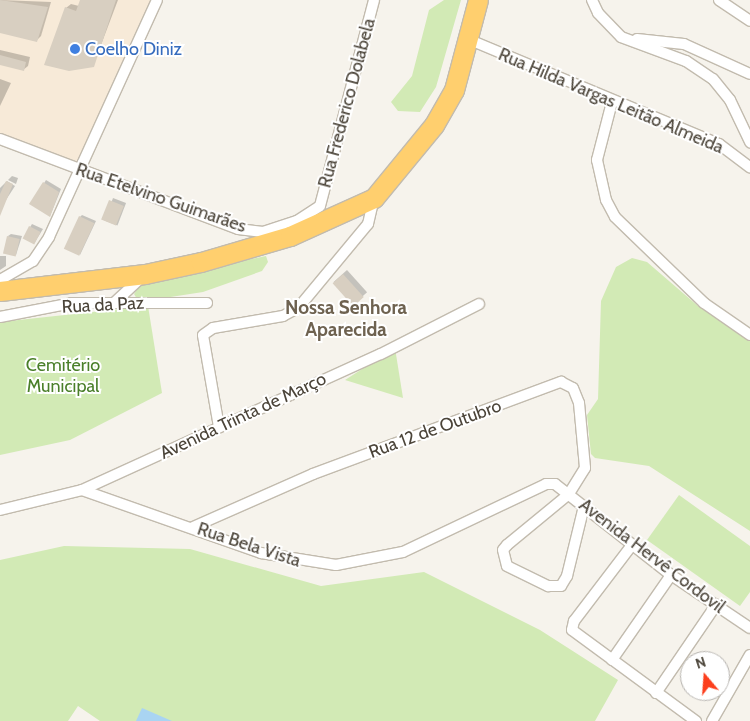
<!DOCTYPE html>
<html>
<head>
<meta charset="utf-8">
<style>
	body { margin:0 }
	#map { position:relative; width:750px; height:721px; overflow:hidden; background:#f6f3ec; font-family:Cabin,sans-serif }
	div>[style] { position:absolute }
	.commercial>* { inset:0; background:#f7ead8 }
	.green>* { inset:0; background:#d2eab5 }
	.water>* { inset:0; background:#a9d4f2 }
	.shadow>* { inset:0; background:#0003; transform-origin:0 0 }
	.building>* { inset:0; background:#d8cfc1; transform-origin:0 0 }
	.roads { filter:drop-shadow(1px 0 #c2bbae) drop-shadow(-1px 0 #c2bbae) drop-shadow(0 1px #c2bbae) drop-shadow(0 -1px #c2bbae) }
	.street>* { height:10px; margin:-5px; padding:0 5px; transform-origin:5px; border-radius:5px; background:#fff }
	.highway>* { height:19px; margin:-9.5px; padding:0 9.5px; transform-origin:9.5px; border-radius:9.5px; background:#ffcf6e }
	.dots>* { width:14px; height:14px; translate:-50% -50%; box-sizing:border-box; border:2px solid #fff; border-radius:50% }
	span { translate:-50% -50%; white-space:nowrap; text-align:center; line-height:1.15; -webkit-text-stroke:4px #fff; paint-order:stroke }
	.shop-label { font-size:18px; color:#366cbe }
	.left { translate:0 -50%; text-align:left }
	.street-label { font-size:18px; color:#4b4439 }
	.park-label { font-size:18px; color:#4a7f2a }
	.neighbourhood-label { font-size:19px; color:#6e6250; font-weight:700 }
	.north { position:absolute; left:680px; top:651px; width:50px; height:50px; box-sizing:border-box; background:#fff; border:1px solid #b7b4b0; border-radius:50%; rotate:342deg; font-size:14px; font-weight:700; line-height:20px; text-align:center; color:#4b4439 }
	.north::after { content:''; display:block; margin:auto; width:18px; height:22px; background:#fc3f1d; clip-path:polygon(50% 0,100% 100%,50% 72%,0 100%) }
</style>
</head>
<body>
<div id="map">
	<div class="commercial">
		<i style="clip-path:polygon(0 0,157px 0,79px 170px,0 139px)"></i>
	</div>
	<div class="green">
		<i style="clip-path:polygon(444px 0,461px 0,436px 87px,420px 112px,398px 111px,391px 102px,412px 76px,429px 10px)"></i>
		<i style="clip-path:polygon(266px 256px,268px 262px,262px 271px,203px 292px,164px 298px,137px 299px,134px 294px,143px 281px)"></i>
		<i style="clip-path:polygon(632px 258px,647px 262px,698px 306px,750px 338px,750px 531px,649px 466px,595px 458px,591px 454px,587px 415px,598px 399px,601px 301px,616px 267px)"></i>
		<i style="clip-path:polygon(148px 306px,162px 393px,70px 440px,0 455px,0 322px)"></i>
		<i style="clip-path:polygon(395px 348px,403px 398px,345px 380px)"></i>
		<i style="clip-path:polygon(679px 495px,750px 546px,750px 592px,740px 606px,647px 540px)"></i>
		<i style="clip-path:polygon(64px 546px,190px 549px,321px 586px,424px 572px,540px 630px,618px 680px,595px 721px,100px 721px,78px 706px,68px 721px,0 721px,0 560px)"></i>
	</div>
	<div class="water">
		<i style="clip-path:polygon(142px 708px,172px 721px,136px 721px)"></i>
	</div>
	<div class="shadow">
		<i style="clip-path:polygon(0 0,51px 2px,41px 36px,36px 41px,0 32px)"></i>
		<i style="clip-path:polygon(81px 0,118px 0,93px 66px,66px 8px,71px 4px,79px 6px)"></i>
		<i style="clip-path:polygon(0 50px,30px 57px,28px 66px,23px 70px,0 64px)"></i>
		<i style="clip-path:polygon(0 79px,11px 83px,0 106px)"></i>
		<i style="clip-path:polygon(12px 176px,18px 178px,16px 184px,8px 180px)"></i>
		<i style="clip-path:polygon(46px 180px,61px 189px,50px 216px,31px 204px)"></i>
		<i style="clip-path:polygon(7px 181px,15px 186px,4px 203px,0 201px,0 188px)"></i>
		<i style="left:113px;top:198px;width:14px;height:24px;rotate:21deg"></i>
		<i style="clip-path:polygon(82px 215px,96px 221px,80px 255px,80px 217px)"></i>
		<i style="clip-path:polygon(32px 224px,43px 229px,35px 242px,24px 237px)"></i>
		<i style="clip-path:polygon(11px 234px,22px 236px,16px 255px,8px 236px)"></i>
		<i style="clip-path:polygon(0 256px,6px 256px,6px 266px,0 270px)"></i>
		<i style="left:347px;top:270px;width:30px;height:18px;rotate:48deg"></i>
	</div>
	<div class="building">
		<i style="clip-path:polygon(0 0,48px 7px,37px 42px,0 33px)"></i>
		<i style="clip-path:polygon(80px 0,116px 0,94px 67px,69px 71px,44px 65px,65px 7px,76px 11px)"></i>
		<i style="clip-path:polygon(0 55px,26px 62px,24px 71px,0 65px)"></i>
		<i style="clip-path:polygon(6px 181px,13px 184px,0 216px,0 194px)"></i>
		<i style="clip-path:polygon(43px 182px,59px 192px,50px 217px,29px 204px)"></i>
		<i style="left:109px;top:200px;width:16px;height:21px;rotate:22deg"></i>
		<i style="left:79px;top:216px;width:17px;height:36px;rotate:25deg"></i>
		<i style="left:29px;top:226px;width:13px;height:14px;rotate:27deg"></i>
		<i style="left:7px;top:236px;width:13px;height:18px;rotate:13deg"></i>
		<i style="left:343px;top:274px;width:31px;height:14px;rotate:48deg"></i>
	</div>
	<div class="roads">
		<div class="street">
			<i style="left:592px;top:0;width:14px;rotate:65deg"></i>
			<i style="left:598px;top:13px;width:33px;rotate:46deg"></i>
			<i style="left:621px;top:37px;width:69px;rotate:20.3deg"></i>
			<i style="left:686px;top:61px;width:32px;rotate:34deg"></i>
			<i style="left:713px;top:79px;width:27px;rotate:51deg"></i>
			<i style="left:730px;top:100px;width:47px;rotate:64.5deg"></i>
			<i style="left:719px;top:0;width:37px;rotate:34deg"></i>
			<i style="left:637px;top:39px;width:47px;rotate:6.1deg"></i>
			<i style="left:684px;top:44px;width:72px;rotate:24.4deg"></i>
			<i style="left:470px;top:40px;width:270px;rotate:22.7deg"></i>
			<i style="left:719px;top:144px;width:39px;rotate:37deg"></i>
			<i style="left:612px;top:102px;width:60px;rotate:104.5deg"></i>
			<i style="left:597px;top:160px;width:41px;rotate:77.3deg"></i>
			<i style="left:606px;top:200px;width:19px;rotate:62deg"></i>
			<i style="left:615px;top:217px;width:124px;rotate:44deg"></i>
			<i style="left:704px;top:303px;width:56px;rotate:34.8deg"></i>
			<i style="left:0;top:139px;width:254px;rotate:20.7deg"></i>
			<i style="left:238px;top:229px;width:25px;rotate:7deg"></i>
			<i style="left:263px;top:232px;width:36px;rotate:-18deg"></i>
			<i style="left:297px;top:221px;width:27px;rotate:-33deg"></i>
			<i style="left:320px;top:206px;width:213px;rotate:-75.3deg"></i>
			<i style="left:0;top:280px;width:38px;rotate:-30deg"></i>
			<i style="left:33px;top:261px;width:29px;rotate:-56deg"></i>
			<i style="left:49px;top:237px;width:260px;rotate:-65.5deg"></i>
			<i style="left:114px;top:303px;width:38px;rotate:-43deg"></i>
			<i style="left:0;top:317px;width:73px;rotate:-11deg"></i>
			<i style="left:72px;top:303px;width:135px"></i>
			<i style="left:219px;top:427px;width:93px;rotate:-99.9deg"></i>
			<i style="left:203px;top:335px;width:12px;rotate:-35deg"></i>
			<i style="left:213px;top:328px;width:71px;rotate:-9.7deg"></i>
			<i style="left:283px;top:316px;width:18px;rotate:-29deg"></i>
			<i style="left:299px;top:307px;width:108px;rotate:-50.3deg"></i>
			<i style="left:368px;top:224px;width:27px;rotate:-77deg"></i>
			<i style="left:82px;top:490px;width:190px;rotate:19.4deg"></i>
			<i style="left:261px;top:553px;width:76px;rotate:9.1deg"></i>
			<i style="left:336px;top:565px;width:68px;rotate:-11deg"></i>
			<i style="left:403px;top:552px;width:158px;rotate:-25.4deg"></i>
			<i style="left:546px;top:484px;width:9px"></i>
			<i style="left:555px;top:484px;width:147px;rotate:38.1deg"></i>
			<i style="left:671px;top:575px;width:95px;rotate:33.9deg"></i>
			<i style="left:0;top:510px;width:84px;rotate:-13.7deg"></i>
			<i style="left:82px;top:490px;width:328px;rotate:-24.5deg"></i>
			<i style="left:381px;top:354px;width:110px;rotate:-27deg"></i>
			<i style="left:193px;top:527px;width:131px;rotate:-23.8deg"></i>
			<i style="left:313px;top:474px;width:265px;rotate:-20.4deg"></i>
			<i style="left:561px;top:382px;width:13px;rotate:27deg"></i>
			<i style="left:573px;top:388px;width:16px;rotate:68deg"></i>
			<i style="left:579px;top:403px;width:65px;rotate:84.7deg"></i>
			<i style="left:585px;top:468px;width:31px;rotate:122deg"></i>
			<i style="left:569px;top:494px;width:80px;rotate:140.6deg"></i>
			<i style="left:507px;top:545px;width:6px;rotate:129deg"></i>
			<i style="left:503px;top:550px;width:16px;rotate:76deg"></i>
			<i style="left:507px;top:566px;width:46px;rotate:26deg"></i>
			<i style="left:548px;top:586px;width:13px"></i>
			<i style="left:561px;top:586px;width:12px;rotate:-59deg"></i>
			<i style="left:567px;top:576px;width:72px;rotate:-76.3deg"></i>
			<i style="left:632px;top:545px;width:96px;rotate:127.3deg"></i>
			<i style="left:574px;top:621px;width:9px;rotate:103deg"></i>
			<i style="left:572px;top:630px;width:154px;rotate:36.3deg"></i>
			<i style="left:612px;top:660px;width:103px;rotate:-55.2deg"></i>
			<i style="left:656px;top:693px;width:107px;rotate:-55.7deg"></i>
			<i style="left:712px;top:721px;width:76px;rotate:-60.1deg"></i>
		</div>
		<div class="highway">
			<i style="left:0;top:291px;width:146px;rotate:-6.7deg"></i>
			<i style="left:145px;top:274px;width:57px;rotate:-12.1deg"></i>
			<i style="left:201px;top:262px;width:93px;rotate:-16.3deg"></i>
			<i style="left:290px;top:236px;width:92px;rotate:-24.3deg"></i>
			<i style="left:374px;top:198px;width:94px;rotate:-50.6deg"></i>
			<i style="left:434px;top:125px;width:40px;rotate:-60.3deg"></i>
			<i style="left:454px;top:90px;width:93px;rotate:-75.1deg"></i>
		</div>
	</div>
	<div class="dots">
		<i style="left:75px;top:49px;background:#3f7fe0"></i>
	</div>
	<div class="shop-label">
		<span class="left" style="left:85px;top:49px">Coelho Diniz</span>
	</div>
	<div class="street-label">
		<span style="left:611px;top:101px;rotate:23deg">Rua Hilda Vargas Leitão Almeida</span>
		<span style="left:347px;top:103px;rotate:-75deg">Rua Frederico Dolabela</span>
		<span style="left:161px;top:198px;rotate:19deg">Rua Etelvino Guimarães</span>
		<span style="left:103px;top:305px;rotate:-3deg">Rua da Paz</span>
		<span style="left:243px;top:416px;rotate:-25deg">Avenida Trinta de Março</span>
		<span style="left:435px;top:429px;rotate:-20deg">Rua 12 de Outubro</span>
		<span style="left:249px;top:545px;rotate:18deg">Rua Bela Vista</span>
		<span style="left:652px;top:556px;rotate:37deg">Avenida Hervê Cordovil</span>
	</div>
	<div class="park-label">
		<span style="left:63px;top:376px">Cemitério<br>Municipal</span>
	</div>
	<div class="neighbourhood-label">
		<span style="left:346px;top:319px">Nossa Senhora<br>Aparecida</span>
	</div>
	<div class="north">N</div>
</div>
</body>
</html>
